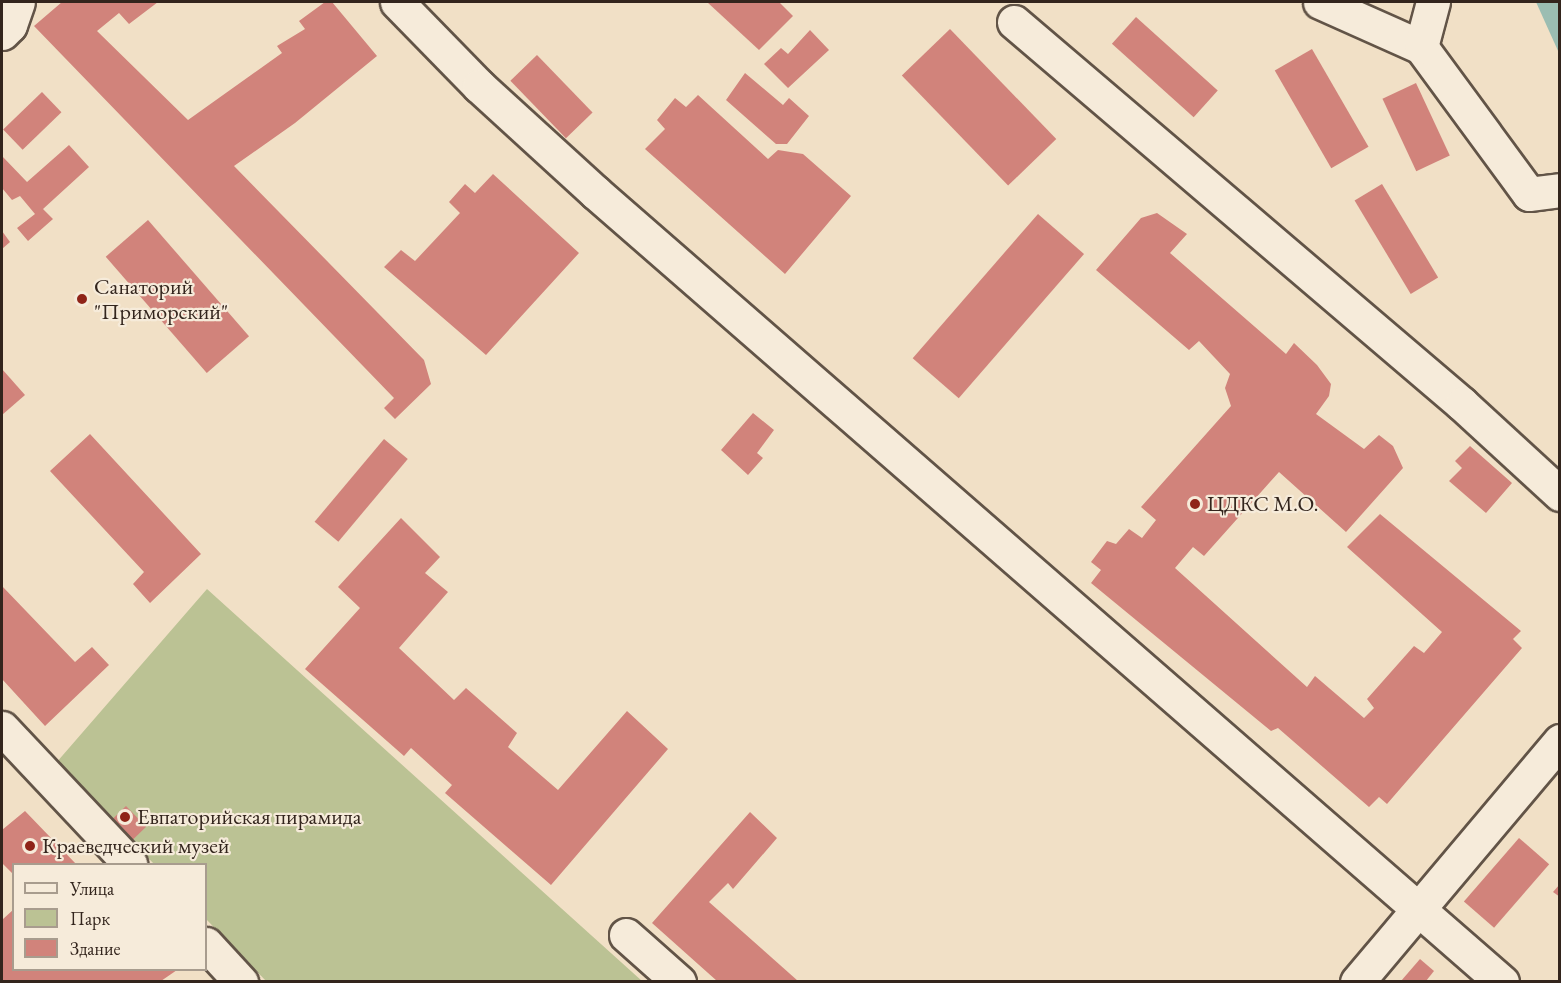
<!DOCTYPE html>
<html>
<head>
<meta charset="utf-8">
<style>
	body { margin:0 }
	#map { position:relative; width:1561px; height:983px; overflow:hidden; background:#f1e0c6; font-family:"EB Garamond",serif }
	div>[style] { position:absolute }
	.green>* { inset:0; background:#bbc294 }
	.water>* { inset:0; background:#9bbdb2 }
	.building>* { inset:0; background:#d1837b; transform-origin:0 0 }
	.roads { filter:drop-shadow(2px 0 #625447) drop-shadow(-2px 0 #625447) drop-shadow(0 2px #625447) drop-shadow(0 -2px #625447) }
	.minor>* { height:33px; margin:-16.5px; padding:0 16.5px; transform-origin:16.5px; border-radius:16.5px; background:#f6ebda }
	.dots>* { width:16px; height:16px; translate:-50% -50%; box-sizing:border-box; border:3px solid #f6ebda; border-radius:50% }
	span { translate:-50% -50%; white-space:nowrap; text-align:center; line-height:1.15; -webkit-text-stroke:4.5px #f6ebda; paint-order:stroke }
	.poi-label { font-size:22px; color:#33251d }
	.left { translate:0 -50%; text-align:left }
	.frame { position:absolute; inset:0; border:3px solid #33251d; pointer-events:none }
	.legend { position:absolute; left:12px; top:863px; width:195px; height:108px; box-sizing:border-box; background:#f6ebda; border:2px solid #a89c8e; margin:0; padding:8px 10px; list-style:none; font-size:18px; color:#33251d }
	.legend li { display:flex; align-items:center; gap:12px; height:30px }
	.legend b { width:30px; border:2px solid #a89c8e }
</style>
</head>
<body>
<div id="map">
	<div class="green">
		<i style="clip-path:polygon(207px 589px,642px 981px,266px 981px,206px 919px,206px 864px,154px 864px,56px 763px)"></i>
	</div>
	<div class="water">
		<i style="clip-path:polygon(1536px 2px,1559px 2px,1559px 53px)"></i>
	</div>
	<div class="building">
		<i style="clip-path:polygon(62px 2px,158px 2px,129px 24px,119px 13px,97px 31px,188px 120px,282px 53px,277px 46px,305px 29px,299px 21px,325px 2px,332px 2px,377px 56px,295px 123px,234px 166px,424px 360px,431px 384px,395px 419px,384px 408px,394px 398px,34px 26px)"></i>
		<i style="clip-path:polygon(707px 2px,779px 2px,793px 16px,759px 50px)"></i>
		<i style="left:1136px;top:17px;width:110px;height:36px;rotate:42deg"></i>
		<i style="left:950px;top:29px;width:153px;height:67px;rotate:46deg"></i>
		<i style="clip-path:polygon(810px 30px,829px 50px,788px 88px,764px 64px,781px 48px,788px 54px)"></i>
		<i style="left:1312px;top:49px;width:113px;height:43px;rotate:60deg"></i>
		<i style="left:537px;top:55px;width:80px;height:37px;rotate:46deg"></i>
		<i style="clip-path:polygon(745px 73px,783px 105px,789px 98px,809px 116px,787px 144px,776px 144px,726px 100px)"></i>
		<i style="left:1416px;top:83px;width:80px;height:37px;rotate:65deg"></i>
		<i style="left:42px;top:92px;width:28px;height:54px;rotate:46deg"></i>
		<i style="clip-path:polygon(698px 95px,768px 159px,778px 150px,803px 154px,851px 196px,785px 274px,645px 149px,665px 129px,657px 120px,675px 98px,686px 107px)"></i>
		<i style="clip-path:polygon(69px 145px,89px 167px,43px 209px,53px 219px,28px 241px,17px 228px,35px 214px,20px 196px,12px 200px,2px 188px,2px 156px,27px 182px)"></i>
		<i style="clip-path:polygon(493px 174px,579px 253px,486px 355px,384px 267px,401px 250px,415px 261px,460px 213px,449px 202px,465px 184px,475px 193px)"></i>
		<i style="left:1382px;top:184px;width:109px;height:32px;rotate:59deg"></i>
		<i style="clip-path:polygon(1157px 213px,1187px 234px,1170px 253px,1286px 354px,1294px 343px,1317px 365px,1331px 384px,1329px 396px,1316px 414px,1364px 449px,1379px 435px,1393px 446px,1403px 468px,1346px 532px,1279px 472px,1204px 556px,1193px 547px,1175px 568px,1307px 687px,1315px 676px,1364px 718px,1374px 708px,1367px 699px,1414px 646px,1424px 653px,1442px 632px,1347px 547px,1380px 514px,1521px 631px,1513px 639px,1522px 648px,1387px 804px,1379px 797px,1369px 807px,1278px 728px,1271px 731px,1091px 583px,1101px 570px,1091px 562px,1107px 541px,1116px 544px,1129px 529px,1142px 538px,1156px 520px,1141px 507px,1231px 406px,1225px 388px,1230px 374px,1199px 341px,1189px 350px,1096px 270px,1141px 218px)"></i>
		<i style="left:1038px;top:214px;width:61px;height:191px;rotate:41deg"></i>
		<i style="left:148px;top:220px;width:154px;height:56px;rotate:49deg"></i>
		<i style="clip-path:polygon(2px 231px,10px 242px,2px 249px)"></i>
		<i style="clip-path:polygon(2px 369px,25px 395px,2px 415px)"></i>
		<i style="clip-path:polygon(753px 413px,774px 430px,757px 453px,763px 458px,748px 475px,721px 450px)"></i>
		<i style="clip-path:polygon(90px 434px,201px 554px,150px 603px,133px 584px,144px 572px,50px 471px)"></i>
		<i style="left:384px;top:439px;width:31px;height:108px;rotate:40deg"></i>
		<i style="clip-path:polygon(1470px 446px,1512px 483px,1486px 513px,1449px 481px,1462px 468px,1455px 461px)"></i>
		<i style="clip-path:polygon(401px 518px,440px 557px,425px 573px,448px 592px,399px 648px,454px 700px,466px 688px,517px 733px,508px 747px,558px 790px,627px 711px,668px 749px,551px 885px,445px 793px,452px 785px,411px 748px,404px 756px,305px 669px,360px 608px,338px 587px)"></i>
		<i style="clip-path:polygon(2px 586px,75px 662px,92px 647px,109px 665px,45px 726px,2px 679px)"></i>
		<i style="left:126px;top:806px;width:29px;height:33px;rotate:46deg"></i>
		<i style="clip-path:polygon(25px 811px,76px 864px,14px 864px,14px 875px,2px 863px,2px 830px)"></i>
		<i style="clip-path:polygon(750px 812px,777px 838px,733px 889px,728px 883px,709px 902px,798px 981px,717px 981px,652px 923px)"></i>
		<i style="left:1519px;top:838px;width:40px;height:84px;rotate:41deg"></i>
		<i style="clip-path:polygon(1560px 884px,1560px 897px,1553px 892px)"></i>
		<i style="clip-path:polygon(14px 909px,14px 970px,177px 970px,161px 981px,2px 981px,2px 920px)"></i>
		<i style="clip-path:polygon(1420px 959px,1434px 971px,1426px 981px,1401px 981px)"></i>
	</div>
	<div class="roads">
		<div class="minor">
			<i style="left:397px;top:2px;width:117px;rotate:45.7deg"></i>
			<i style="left:479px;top:86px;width:157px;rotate:42.4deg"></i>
			<i style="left:595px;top:192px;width:1203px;rotate:41.06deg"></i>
			<i style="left:1320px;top:2px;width:111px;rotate:24deg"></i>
			<i style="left:1421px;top:47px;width:182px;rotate:53.7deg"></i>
			<i style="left:1529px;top:194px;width:31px;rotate:-7deg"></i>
			<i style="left:1014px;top:22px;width:589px;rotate:40.45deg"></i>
			<i style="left:1462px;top:404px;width:133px;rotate:42.6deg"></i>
			<i style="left:2px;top:33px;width:11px;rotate:-45deg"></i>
			<i style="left:10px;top:25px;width:24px;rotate:-71deg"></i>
			<i style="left:1421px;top:47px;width:47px;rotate:-75.1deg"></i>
			<i style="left:2px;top:728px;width:187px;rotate:46.7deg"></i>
			<i style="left:626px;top:935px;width:71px;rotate:41.6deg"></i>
			<i style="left:206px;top:944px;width:52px;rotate:47.4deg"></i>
			<i style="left:1357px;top:982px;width:315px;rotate:-49.9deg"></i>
		</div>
	</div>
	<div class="dots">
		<i style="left:82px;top:299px;background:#8f2418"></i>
		<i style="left:1195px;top:504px;background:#8f2418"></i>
		<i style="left:125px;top:817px;background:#8f2418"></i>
		<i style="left:30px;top:846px;background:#8f2418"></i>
	</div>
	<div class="poi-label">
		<span class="left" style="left:94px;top:299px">Санаторий<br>"Приморский"</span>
		<span class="left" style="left:1207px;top:504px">ЦДКС М.О.</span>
		<span class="left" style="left:137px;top:817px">Евпаторийская пирамида</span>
		<span class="left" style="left:42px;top:846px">Краеведческий музей</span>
	</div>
	<div class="frame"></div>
	<ul class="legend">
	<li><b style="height:8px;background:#f6ebda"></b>Улица</li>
	<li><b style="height:16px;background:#bbc294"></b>Парк</li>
	<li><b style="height:16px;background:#d1837b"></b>Здание</li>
	</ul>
</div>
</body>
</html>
